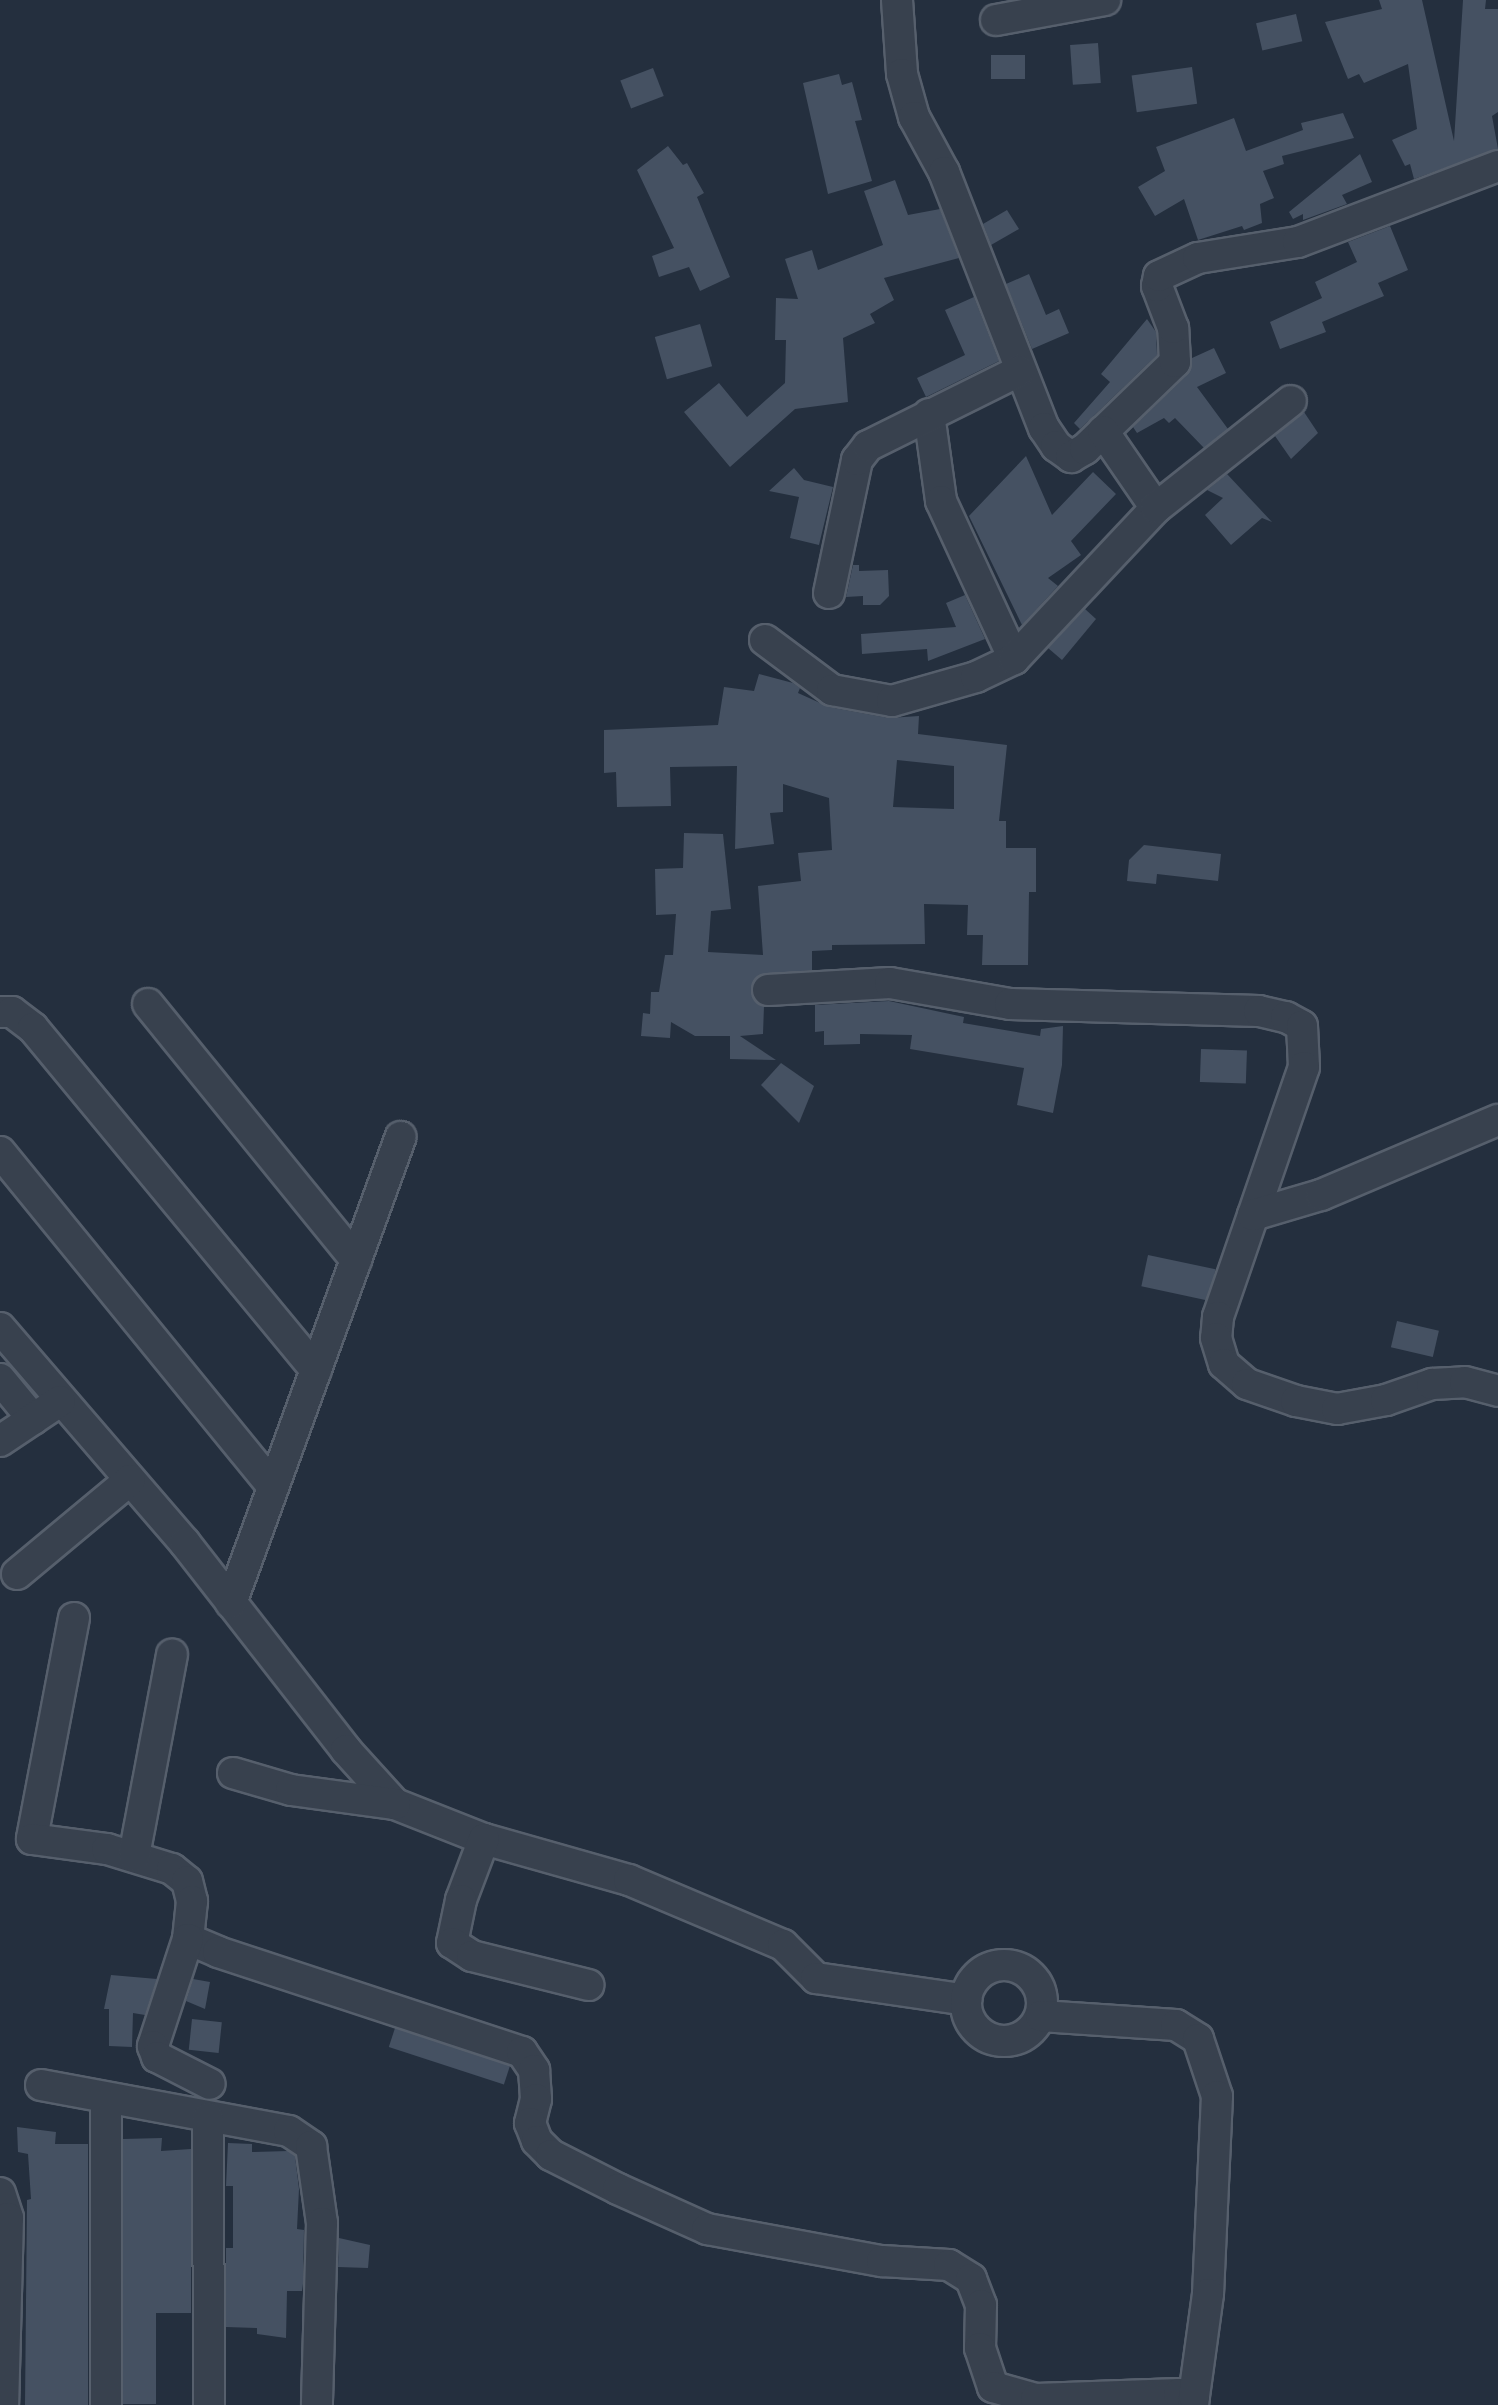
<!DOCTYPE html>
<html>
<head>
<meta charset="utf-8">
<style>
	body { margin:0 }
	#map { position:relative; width:1498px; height:2405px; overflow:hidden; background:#242f3e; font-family:"Space Grotesk",sans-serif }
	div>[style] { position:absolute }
	.building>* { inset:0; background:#455162; transform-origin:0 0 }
	.roads { filter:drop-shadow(2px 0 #565f6c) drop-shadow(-2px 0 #565f6c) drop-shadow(0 2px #565f6c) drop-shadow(0 -2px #565f6c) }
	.minor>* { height:30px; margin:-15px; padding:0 15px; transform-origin:15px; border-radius:15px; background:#38414e }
	.minor>.ring { margin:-15px; padding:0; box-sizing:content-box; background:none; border:30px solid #38414e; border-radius:50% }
	span { translate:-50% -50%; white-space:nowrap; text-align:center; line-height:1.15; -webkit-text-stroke:6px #1d2633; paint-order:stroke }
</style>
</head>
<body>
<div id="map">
	<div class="building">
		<i style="clip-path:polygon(1379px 0,1422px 0,1454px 141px,1463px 0,1486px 0,1485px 9px,1498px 9px,1498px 112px,1492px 116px,1498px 149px,1414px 179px,1410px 164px,1405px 166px,1392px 140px,1417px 129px,1408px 64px,1364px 83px,1359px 74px,1348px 79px,1325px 22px,1382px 9px)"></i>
		<i style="left:1296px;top:14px;width:28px;height:41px;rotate:77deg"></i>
		<i style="left:1098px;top:43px;width:40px;height:28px;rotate:86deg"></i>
		<i style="left:1025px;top:55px;width:24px;height:34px;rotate:90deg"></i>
		<i style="left:1192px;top:67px;width:37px;height:61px;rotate:82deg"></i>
		<i style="left:653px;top:68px;width:30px;height:35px;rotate:69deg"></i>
		<i style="clip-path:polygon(839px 74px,842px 85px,852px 82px,862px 120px,855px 121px,872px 181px,828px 194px,803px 83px)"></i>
		<i style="clip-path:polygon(1343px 113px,1354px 138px,1282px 156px,1284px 164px,1263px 171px,1274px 198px,1260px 204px,1262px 223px,1244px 230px,1242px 226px,1198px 240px,1184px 199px,1155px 216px,1138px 187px,1165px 171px,1156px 147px,1234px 118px,1246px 151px,1303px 130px,1301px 123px)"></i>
		<i style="clip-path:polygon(668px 146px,683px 165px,687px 163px,704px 193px,697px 197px,730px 277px,700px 291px,689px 267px,659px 277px,652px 256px,674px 248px,637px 170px)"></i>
		<i style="clip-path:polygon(1360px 154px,1372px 182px,1342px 195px,1347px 204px,1303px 220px,1303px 214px,1293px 219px,1289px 212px)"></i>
		<i style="clip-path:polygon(895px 180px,908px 215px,940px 209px,959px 258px,884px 278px,894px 300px,870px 314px,875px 323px,843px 338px,848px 402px,795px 409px,730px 467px,684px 412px,719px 383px,747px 417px,785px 383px,786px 340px,775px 340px,776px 298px,798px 299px,785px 259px,812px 250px,818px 270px,883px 245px,864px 191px)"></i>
		<i style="clip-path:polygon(1007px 210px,1019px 229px,991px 245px,983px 224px)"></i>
		<i style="clip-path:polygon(1390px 226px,1408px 270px,1378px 283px,1384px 296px,1322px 322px,1326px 332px,1280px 349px,1270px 322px,1322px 298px,1315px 282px,1357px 262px,1348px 242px)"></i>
		<i style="clip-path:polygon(1029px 274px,1046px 315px,1059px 309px,1069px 333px,1032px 349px,1006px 284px)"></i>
		<i style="clip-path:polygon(974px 297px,999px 361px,926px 397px,917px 378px,965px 355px,945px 310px)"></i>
		<i style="clip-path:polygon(1147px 319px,1156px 332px,1157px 355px,1080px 429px,1074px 423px,1110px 382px,1101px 374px)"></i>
		<i style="left:700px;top:324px;width:44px;height:47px;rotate:74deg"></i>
		<i style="clip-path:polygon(1214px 348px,1226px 373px,1197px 387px,1228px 429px,1204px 448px,1175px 418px,1169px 423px,1164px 418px,1137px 433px,1133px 427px,1187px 375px,1192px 358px)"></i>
		<i style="clip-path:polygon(1304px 412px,1318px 433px,1291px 459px,1275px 436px)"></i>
		<i style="clip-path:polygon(1026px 456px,1052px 515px,1093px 472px,1116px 494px,1071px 541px,1081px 555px,1048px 578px,1058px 586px,1022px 625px,969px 516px)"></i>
		<i style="clip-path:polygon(794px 468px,804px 480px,833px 487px,819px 545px,790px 538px,799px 497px,769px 491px)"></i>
		<i style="clip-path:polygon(1227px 474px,1272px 522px,1262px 518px,1231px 545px,1205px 515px,1223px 498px,1207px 490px)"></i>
		<i style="clip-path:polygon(853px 565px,859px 565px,859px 571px,888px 570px,889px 596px,880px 605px,863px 605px,863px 596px,846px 597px)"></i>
		<i style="clip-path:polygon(965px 595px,985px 639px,928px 661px,927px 649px,862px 654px,861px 634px,956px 627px,946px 603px)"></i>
		<i style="clip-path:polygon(1085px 609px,1096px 619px,1062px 660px,1048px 648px)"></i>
		<i style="clip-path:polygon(evenodd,759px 674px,793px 683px,800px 688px,798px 693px,829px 707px,889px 718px,919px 716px,918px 734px,1007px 745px,999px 821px,1006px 821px,1006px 848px,1036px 848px,1036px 892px,1029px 892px,1028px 965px,982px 965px,983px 935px,967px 935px,968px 905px,924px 904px,925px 944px,832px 945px,832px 950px,812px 951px,812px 970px,758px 976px,751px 992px,764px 1006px,763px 1034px,740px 1036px,776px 1060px,730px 1059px,730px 1036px,695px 1036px,671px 1022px,670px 1038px,641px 1036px,643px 1013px,650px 1014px,651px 992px,659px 992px,665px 955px,673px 955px,676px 914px,656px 915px,655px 869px,683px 868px,684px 833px,723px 834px,731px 909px,711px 911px,708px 952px,763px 955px,758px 886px,801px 881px,798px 853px,832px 850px,829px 798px,783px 784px,783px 812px,770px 813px,774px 844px,735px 849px,737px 766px,670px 767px,671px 806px,617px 807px,616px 772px,604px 773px,604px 730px,718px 725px,724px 687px,754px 691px,759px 674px,897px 760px,954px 766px,954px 809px,893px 807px,897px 760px)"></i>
		<i style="clip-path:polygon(1144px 845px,1221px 854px,1218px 881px,1157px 874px,1156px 884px,1127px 881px,1129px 860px)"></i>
		<i style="clip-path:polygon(889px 1001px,964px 1017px,963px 1023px,1040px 1036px,1041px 1029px,1063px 1026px,1062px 1065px,1053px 1113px,1017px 1105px,1024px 1068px,910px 1049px,912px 1035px,860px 1034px,860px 1044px,824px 1045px,824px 1031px,815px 1032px,815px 1005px)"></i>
		<i style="left:1201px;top:1049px;width:46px;height:33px;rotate:2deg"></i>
		<i style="clip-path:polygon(781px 1063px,814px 1086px,799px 1123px,761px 1085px)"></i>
		<i style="left:1148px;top:1255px;width:69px;height:32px;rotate:12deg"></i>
		<i style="left:1397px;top:1321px;width:43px;height:27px;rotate:13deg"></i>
		<i style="clip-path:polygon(111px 1975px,157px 1979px,145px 2015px,133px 2013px,132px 2047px,109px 2046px,109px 2009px,104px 2009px)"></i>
		<i style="clip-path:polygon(193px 1979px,210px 1982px,205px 2009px,186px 2001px)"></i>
		<i style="left:192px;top:2019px;width:30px;height:31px;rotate:6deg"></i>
		<i style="left:395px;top:2028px;width:121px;height:20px;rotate:18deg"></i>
		<i style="clip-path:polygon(17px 2127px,56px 2132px,55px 2144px,88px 2144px,88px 2405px,25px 2405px,27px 2200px,31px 2199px,28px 2154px,18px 2152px)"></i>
		<i style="clip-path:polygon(162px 2138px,161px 2151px,191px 2149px,191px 2313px,156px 2313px,156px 2404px,123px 2404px,123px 2139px)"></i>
		<i style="clip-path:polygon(228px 2143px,252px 2144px,252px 2152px,288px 2151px,295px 2156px,299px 2189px,297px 2229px,304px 2230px,303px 2284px,302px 2291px,287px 2291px,286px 2338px,257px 2334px,257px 2328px,226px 2327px,226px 2248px,233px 2248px,233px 2186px,226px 2186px)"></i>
		<i style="clip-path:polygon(339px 2238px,370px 2245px,368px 2268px,338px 2267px)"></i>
	</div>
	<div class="roads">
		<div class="minor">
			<i style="left:897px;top:0;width:74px;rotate:86.1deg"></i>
			<i style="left:902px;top:74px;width:45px;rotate:74.4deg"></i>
			<i style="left:914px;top:117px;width:63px;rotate:61.4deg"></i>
			<i style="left:944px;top:172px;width:275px;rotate:68.7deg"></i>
			<i style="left:1044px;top:428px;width:22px;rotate:56deg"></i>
			<i style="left:1056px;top:446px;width:19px;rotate:36deg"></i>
			<i style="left:1071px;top:457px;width:16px;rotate:-30deg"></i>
			<i style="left:1085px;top:449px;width:125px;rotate:-44deg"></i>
			<i style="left:1175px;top:362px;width:34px;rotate:-93deg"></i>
			<i style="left:1173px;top:328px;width:45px;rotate:-110.9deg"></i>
			<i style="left:1157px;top:286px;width:10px;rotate:-79deg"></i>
			<i style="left:1159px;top:276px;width:43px;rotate:-24.8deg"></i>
			<i style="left:1198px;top:258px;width:101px;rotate:-9.1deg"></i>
			<i style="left:1298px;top:242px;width:214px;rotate:-20.8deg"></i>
			<i style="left:996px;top:20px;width:111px;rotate:-10.4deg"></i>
			<i style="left:929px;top:414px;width:88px;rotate:82.1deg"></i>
			<i style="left:941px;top:501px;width:174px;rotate:65.2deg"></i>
			<i style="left:1103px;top:431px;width:93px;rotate:55.5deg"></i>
			<i style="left:829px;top:593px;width:136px;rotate:-78.1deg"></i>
			<i style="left:857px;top:460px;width:18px;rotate:-52deg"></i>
			<i style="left:868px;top:446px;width:169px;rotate:-26.4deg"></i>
			<i style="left:765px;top:640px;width:84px;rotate:36.7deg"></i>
			<i style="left:832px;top:690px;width:61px;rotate:10.4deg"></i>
			<i style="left:892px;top:701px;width:87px;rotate:-15.9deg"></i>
			<i style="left:976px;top:677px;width:42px;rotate:-25.3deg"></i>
			<i style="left:1014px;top:659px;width:207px;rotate:-46.8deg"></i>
			<i style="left:1156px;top:508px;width:172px;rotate:-38.4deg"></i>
			<i style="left:768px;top:990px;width:122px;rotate:-3.3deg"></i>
			<i style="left:890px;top:983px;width:122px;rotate:9.9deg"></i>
			<i style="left:1010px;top:1004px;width:249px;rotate:1.6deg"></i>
			<i style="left:1259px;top:1011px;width:28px;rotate:13deg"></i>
			<i style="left:1286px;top:1017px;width:18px;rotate:29deg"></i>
			<i style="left:1302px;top:1026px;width:41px;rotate:87.2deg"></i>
			<i style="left:1304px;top:1067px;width:264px;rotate:109deg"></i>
			<i style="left:1218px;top:1317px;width:21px;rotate:95deg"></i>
			<i style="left:1216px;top:1338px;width:27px;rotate:73deg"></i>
			<i style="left:1224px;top:1364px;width:30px;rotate:41deg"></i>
			<i style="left:1247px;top:1384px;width:52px;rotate:19.1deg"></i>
			<i style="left:1296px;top:1401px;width:42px;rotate:11deg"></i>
			<i style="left:1337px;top:1409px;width:50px;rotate:-10.4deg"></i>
			<i style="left:1386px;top:1400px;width:49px;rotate:-19.2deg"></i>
			<i style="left:1432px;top:1384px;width:33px;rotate:-3deg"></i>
			<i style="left:1465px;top:1382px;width:34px;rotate:15deg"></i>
			<i style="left:148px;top:1004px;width:330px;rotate:50.9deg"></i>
			<i style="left:0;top:1012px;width:12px"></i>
			<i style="left:12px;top:1012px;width:26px;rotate:37deg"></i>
			<i style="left:33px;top:1028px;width:444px;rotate:50.4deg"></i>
			<i style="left:0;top:1152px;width:432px;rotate:50.8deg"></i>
			<i style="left:1253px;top:1215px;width:71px;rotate:-16.4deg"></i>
			<i style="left:1321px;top:1195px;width:192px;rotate:-23deg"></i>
			<i style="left:0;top:1328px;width:284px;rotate:49.3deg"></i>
			<i style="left:185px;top:1543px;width:262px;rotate:52.1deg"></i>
			<i style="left:346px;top:1750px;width:73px;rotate:47.8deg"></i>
			<i style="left:395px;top:1804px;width:96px;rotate:21.5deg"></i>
			<i style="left:484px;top:1839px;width:151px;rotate:15.8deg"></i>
			<i style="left:629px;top:1880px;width:167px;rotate:22.9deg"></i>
			<i style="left:783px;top:1945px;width:47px;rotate:45deg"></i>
			<i style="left:816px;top:1978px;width:152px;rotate:8.3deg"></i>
			<i style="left:0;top:1379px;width:52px;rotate:50.5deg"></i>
			<i style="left:0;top:1441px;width:72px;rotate:-33.7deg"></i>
			<i style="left:17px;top:1574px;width:147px;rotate:-39.8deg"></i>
			<i style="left:231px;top:1603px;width:496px;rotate:-70deg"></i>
			<i style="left:74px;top:1618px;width:225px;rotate:100.8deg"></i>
			<i style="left:32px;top:1839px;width:76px;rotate:7.6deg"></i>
			<i style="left:107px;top:1849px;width:68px;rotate:17.1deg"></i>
			<i style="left:172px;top:1869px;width:19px;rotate:39deg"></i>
			<i style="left:187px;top:1881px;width:21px;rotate:76deg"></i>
			<i style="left:192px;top:1901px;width:38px;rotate:96deg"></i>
			<i style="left:188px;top:1939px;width:33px;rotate:23deg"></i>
			<i style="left:218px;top:1952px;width:320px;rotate:18.2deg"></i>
			<i style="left:522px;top:2052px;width:22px;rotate:56deg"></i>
			<i style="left:534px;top:2070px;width:29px;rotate:86deg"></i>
			<i style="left:536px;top:2099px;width:25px;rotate:104deg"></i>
			<i style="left:530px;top:2123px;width:19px;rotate:69deg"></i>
			<i style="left:537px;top:2141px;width:20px;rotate:45deg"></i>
			<i style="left:551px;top:2155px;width:75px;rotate:26.9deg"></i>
			<i style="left:618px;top:2189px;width:98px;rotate:24.2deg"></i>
			<i style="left:707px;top:2229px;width:178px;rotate:10.4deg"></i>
			<i style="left:882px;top:2261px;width:67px;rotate:3.4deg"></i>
			<i style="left:949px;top:2265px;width:26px;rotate:32deg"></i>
			<i style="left:971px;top:2279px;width:28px;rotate:69deg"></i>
			<i style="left:981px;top:2305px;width:43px;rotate:91.3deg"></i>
			<i style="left:980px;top:2348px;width:41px;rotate:71.6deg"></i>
			<i style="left:993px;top:2387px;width:45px;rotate:15.6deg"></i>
			<i style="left:1036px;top:2399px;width:143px;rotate:-2deg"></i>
			<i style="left:1179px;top:2394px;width:15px;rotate:8deg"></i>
			<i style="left:1194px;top:2396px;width:9px;rotate:96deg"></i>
			<i style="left:233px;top:1773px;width:60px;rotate:16.3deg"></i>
			<i style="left:291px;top:1790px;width:105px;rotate:7.7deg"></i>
			<i style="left:484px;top:1839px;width:65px;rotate:110.7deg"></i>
			<i style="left:461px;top:1900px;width:44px;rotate:101.8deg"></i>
			<i style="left:452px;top:1943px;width:24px;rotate:33deg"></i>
			<i style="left:472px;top:1956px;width:120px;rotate:14deg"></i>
			<i style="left:134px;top:1856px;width:205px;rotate:-79.3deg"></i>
			<i style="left:188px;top:1939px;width:113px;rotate:108.1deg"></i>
			<i style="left:153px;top:2046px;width:12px;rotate:70deg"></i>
			<i style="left:157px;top:2057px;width:59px;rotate:27deg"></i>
			<i class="ring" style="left:966px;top:1965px;width:46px;height:46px"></i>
			<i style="left:1041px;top:2016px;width:135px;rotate:3.8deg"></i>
			<i style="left:1176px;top:2025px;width:26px;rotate:32deg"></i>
			<i style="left:1198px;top:2039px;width:60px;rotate:71.6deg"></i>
			<i style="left:1217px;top:2096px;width:198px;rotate:92.6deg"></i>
			<i style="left:1208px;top:2294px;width:103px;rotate:97.8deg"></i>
			<i style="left:41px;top:2085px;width:252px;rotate:10.5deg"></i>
			<i style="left:289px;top:2131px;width:27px;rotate:34deg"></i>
			<i style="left:311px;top:2146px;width:78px;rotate:81.9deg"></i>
			<i style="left:322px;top:2223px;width:182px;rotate:91.6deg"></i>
			<i style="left:208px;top:2118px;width:287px;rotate:89.8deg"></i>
			<i style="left:0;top:2193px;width:26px;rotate:72deg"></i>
			<i style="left:8px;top:2218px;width:187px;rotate:91.5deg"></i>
			<i style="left:106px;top:2405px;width:307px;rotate:-90deg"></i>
		</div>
	</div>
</div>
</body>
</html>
